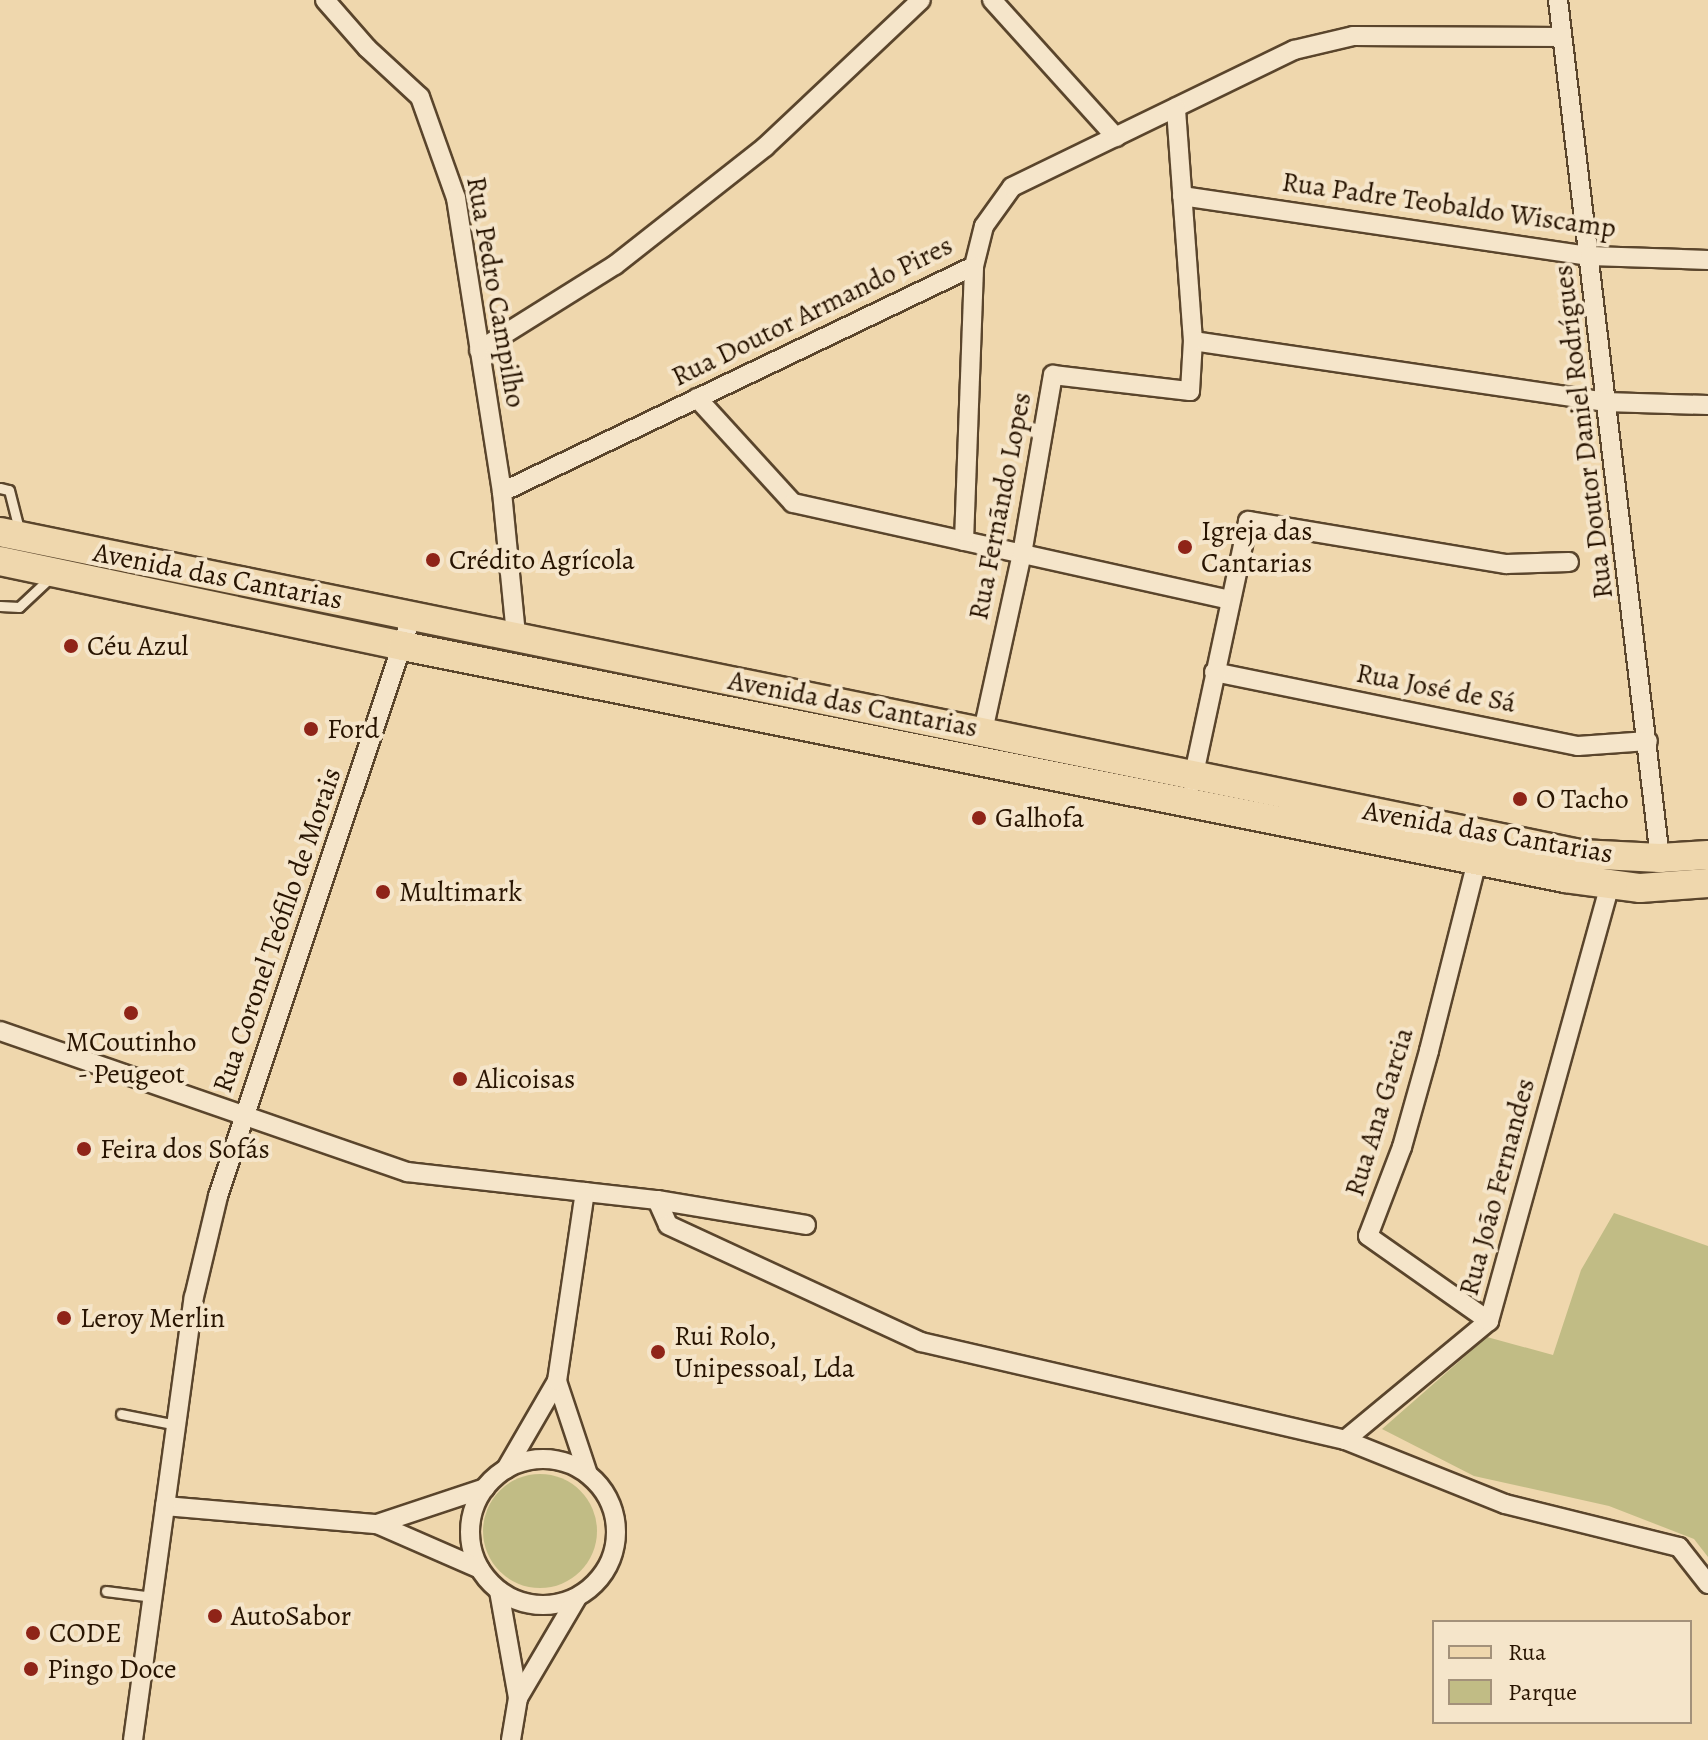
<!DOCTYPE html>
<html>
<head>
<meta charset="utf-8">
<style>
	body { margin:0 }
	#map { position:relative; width:1708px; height:1740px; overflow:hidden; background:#efd7ad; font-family:Alegreya,serif }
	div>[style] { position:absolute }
	.green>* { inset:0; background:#c1bc85 }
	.round { border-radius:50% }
	.roads { filter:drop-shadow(2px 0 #5a452c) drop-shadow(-2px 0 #5a452c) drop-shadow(0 2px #5a452c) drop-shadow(0 -2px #5a452c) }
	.lane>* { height:9px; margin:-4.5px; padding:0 4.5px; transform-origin:4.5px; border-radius:4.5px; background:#f5e5ca }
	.street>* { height:18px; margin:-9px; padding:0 9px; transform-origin:9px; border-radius:9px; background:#f5e5ca }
	.street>.ring { margin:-9px; padding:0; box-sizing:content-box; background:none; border:18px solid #f5e5ca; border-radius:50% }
	.primary>* { height:28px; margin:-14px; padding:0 14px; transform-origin:14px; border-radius:14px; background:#efd7ad }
	.dots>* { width:22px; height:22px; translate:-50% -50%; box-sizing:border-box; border:4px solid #f5e5ca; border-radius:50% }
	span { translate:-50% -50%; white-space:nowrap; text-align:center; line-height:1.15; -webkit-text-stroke:8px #f5e5ca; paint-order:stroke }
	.street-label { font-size:28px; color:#281401 }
	.poi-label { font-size:28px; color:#281401 }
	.left { translate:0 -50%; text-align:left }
	.legend { position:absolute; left:1432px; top:1620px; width:260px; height:104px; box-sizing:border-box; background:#f5e5ca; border:2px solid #a3917a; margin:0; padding:10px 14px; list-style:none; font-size:24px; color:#281401 }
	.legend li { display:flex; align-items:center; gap:16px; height:40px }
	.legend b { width:40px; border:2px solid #a3917a }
</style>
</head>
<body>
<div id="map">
	<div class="green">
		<i style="clip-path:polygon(1614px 1213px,1708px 1246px,1708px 1557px,1694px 1539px,1609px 1506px,1474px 1476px,1382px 1429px,1487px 1337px,1553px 1355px,1581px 1270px)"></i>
		<i class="round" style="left:483px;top:1474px;width:114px;height:114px"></i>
	</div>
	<div class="roads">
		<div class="lane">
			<i style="left:0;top:488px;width:9px;rotate:13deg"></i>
			<i style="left:9px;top:490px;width:44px;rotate:75.7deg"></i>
			<i style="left:0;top:606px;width:19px;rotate:3deg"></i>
			<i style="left:19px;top:607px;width:45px;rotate:-43.2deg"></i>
			<i style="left:121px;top:1414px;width:57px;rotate:11.1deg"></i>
			<i style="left:106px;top:1591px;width:47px;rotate:7.3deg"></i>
		</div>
		<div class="street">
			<i style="left:325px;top:0;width:64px;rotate:48.8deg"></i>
			<i style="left:367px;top:48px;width:72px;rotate:42.8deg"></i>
			<i style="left:420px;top:97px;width:107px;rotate:70.4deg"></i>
			<i style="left:456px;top:198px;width:298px;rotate:81.1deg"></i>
			<i style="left:502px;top:492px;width:145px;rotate:84.4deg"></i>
			<i style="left:992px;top:0;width:185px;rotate:47.9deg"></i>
			<i style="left:1558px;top:0;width:864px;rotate:83.22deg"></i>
			<i style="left:1182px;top:196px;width:412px;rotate:8.4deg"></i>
			<i style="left:1590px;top:256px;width:118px;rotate:1.9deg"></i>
			<i style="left:1193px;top:341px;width:416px;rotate:8.4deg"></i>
			<i style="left:1605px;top:402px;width:103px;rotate:1.7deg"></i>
			<i style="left:479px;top:350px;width:160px;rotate:-32deg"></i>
			<i style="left:615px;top:265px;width:191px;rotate:-38.2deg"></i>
			<i style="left:765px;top:147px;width:214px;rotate:-43.3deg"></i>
			<i style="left:697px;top:398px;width:142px;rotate:47.6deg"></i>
			<i style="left:793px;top:503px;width:448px;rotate:12.5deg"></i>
			<i style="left:502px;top:492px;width:523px;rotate:-25.59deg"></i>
			<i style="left:974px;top:266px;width:41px;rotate:-76deg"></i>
			<i style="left:984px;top:226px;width:48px;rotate:-54.3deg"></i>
			<i style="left:1012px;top:187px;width:314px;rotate:-25.9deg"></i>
			<i style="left:1294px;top:50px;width:61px;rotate:-13.3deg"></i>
			<i style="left:1353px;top:36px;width:209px;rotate:0.3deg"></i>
			<i style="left:964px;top:541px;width:275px;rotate:-87.9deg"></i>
			<i style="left:1214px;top:672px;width:371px;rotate:11.5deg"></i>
			<i style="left:1578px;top:746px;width:70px;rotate:-4.1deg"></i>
			<i style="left:983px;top:731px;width:181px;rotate:-77.6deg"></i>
			<i style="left:1022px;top:554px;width:182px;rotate:-80.2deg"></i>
			<i style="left:1053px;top:375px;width:138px;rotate:6.7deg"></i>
			<i style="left:1190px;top:391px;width:50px;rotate:-86.6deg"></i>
			<i style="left:1193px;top:341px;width:234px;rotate:-94.2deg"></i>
			<i style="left:1192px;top:783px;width:268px;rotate:-77.9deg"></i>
			<i style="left:1248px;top:521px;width:262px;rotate:9.5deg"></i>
			<i style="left:1506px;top:564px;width:63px;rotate:-1.8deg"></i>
			<i style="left:1477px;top:861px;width:196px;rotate:104.2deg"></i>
			<i style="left:1429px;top:1051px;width:100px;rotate:105.7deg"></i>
			<i style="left:1402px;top:1147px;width:95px;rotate:110.9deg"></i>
			<i style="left:1368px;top:1236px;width:148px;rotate:35.1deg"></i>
			<i style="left:0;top:1031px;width:431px;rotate:19.1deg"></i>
			<i style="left:407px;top:1172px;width:252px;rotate:6.4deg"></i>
			<i style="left:657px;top:1200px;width:151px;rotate:9.5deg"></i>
			<i style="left:657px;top:1200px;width:27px;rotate:66deg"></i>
			<i style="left:668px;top:1225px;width:279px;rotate:24.8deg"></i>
			<i style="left:921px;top:1342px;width:435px;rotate:13deg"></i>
			<i style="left:1345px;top:1440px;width:172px;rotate:21.8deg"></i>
			<i style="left:1505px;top:1504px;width:179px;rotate:13.9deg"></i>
			<i style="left:1679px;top:1547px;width:47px;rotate:51.9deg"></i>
			<i style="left:557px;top:1381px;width:98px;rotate:71.6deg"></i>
			<i style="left:1345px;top:1440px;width:187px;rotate:-39.6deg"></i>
			<i style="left:1489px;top:1321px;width:450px;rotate:-74.5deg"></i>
			<i class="ring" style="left:470px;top:1459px;width:128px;height:128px"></i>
			<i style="left:506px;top:1469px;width:102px;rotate:-59.9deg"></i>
			<i style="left:557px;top:1381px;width:191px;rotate:-81.6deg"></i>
			<i style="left:165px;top:1506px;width:213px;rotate:4.9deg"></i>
			<i style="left:377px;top:1524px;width:112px;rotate:23.6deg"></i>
			<i style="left:377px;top:1524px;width:114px;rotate:-18.4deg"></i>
			<i style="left:499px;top:1591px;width:109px;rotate:79.9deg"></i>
			<i style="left:518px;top:1698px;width:43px;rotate:99.5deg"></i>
			<i style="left:518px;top:1698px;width:116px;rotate:-59.5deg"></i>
			<i style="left:133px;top:1740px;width:447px;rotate:-82.2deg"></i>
			<i style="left:194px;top:1297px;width:104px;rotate:-76.6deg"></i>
			<i style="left:218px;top:1196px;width:613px;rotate:-71.54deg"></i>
		</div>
		<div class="primary">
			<i style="left:0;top:532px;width:1612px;rotate:11.52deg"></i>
			<i style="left:1580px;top:854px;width:80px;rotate:2.9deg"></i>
			<i style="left:1660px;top:858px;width:48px;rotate:-3.6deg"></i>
			<i style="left:0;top:561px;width:412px;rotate:11.9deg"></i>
			<i style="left:403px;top:646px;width:1185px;rotate:11.29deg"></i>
			<i style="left:1565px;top:878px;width:76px;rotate:7.6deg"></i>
			<i style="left:1640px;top:888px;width:68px;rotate:-4.2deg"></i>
		</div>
	</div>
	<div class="dots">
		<i style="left:1185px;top:547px;background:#8f2418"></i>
		<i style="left:433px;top:560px;background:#8f2418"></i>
		<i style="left:71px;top:646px;background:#8f2418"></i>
		<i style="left:311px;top:729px;background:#8f2418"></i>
		<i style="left:1520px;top:799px;background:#8f2418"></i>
		<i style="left:979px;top:818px;background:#8f2418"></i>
		<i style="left:383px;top:892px;background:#8f2418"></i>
		<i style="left:131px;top:1013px;background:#8f2418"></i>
		<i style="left:460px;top:1079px;background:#8f2418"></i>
		<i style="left:84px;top:1149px;background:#8f2418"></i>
		<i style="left:64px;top:1318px;background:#8f2418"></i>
		<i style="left:658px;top:1352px;background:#8f2418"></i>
		<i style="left:215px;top:1616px;background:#8f2418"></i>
		<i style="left:33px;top:1633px;background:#8f2418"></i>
		<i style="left:31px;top:1669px;background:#8f2418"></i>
	</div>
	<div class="street-label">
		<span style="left:1449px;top:205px;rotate:8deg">Rua Padre Teobaldo Wiscamp</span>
		<span style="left:496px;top:292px;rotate:80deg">Rua Pedro Campilho</span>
		<span style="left:812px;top:311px;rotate:-26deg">Rua Doutor Armando Pires</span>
		<span style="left:1583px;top:432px;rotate:-97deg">Rua Doutor Daniel Rodrígues</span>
		<span style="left:1000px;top:506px;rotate:-79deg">Rua Fernãndo Lopes</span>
		<span style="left:218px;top:576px;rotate:11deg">Avenida das Cantarias</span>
		<span style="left:1436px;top:688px;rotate:11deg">Rua José de Sá</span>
		<span style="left:853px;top:704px;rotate:11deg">Avenida das Cantarias</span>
		<span style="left:1488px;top:832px;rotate:10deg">Avenida das Cantarias</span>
		<span style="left:277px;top:930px;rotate:-71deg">Rua Coronel Teófilo de Morais</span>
		<span style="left:1379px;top:1112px;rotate:-73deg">Rua Ana Garcia</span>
		<span style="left:1497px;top:1187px;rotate:-75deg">Rua João Fernandes</span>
	</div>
	<div class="poi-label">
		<span class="left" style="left:1201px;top:547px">Igreja das<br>Cantarias</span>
		<span class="left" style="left:449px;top:560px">Crédito Agrícola</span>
		<span class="left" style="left:87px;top:646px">Céu Azul</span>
		<span class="left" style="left:327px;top:729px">Ford</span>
		<span class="left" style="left:1536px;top:799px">O Tacho</span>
		<span class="left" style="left:995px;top:818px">Galhofa</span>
		<span class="left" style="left:399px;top:892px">Multimark</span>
		<span style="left:131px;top:1058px">MCoutinho<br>- Peugeot</span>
		<span class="left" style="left:476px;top:1079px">Alicoisas</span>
		<span class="left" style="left:100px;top:1149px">Feira dos Sofás</span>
		<span class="left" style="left:80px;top:1318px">Leroy Merlin</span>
		<span class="left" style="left:674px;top:1352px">Rui Rolo,<br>Unipessoal, Lda</span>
		<span class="left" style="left:231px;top:1616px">AutoSabor</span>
		<span class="left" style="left:49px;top:1633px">CODE</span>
		<span class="left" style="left:47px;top:1669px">Pingo Doce</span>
	</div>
	<ul class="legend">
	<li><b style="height:10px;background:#efd7ad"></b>Rua</li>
	<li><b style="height:22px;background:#c1bc85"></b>Parque</li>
	</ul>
</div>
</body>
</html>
